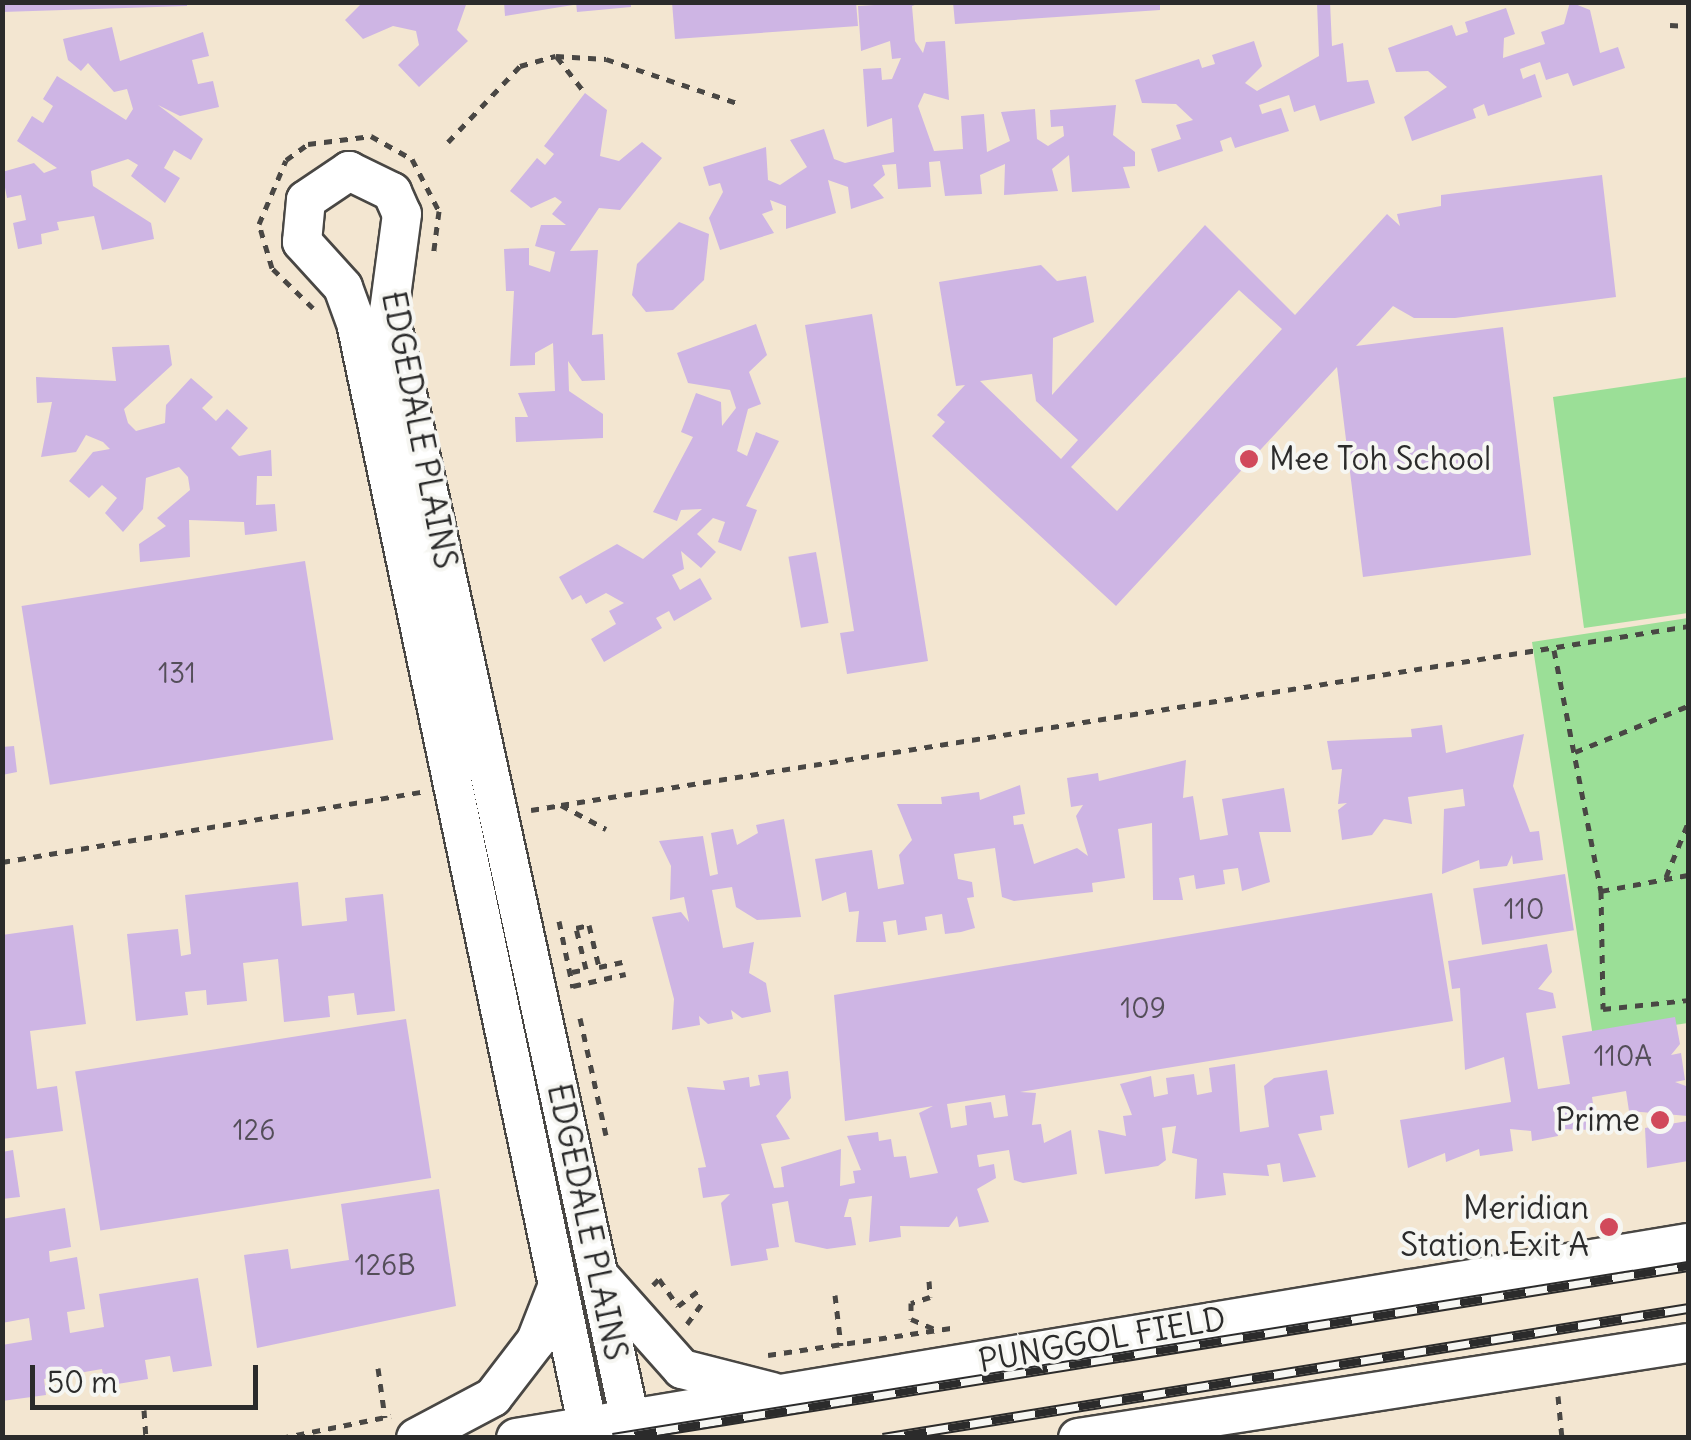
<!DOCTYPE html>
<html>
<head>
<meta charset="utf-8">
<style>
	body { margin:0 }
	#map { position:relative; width:1691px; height:1440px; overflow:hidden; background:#f3e6d1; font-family:Delius,sans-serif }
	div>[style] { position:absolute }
	.green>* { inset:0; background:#9bdf97 }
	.building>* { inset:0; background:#ceb5e4; transform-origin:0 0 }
	.path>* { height:5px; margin-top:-2.5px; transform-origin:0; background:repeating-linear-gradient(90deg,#494744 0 8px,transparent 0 16px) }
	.roads { filter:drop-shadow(2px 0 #494744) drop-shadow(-2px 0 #494744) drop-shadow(0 2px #494744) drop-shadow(0 -2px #494744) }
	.minor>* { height:38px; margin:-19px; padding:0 19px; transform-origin:19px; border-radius:19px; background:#fff }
	.rail>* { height:11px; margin-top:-5.5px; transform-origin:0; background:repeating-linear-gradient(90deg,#f6f6f2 0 22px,#2b2b2b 0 44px); box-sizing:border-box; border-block:2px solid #2b2b2b }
	.dots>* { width:28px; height:28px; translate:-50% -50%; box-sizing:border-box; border:5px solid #f6f6f2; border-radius:50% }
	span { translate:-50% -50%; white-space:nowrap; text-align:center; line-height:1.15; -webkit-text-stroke:8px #f6f6f2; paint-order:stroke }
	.number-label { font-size:28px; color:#544e59 }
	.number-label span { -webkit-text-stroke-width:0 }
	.street-label { font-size:32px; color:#2b2b2b }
	.poi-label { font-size:32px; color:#2b2b2b }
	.left { translate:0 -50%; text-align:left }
	.right { translate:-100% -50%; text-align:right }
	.frame { position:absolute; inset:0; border:5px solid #2b2b2b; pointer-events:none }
	.scale { position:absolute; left:30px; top:1365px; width:228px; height:45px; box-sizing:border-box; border:5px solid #2b2b2b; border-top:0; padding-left:12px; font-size:30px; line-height:35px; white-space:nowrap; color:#2b2b2b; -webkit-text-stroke:8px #f6f6f2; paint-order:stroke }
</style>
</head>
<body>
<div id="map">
	<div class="green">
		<i style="clip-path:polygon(1688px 377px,1688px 613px,1584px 628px,1553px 397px)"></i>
		<i style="clip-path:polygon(1688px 618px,1688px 1023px,1593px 1037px,1532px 642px)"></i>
	</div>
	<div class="building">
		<i style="clip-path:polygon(2px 2px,187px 2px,187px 6px,2px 12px)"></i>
		<i style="clip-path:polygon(363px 2px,467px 2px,457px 30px,468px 41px,419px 87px,398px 65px,419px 45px,416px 31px,393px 26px,363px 39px,345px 20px)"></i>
		<i style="clip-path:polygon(504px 2px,573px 2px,573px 5px,505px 16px)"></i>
		<i style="clip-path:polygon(576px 2px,631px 2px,631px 7px,577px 12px)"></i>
		<i style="clip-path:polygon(672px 2px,856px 2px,858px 26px,675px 39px)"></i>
		<i style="clip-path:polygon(923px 2px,912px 6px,915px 41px,923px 53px,926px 42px,945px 41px,949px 100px,924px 93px,918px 106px,934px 151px,963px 149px,961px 116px,984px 114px,987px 152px,1010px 141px,1001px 112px,1035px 109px,1037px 139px,1048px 146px,1064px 136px,1063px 126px,1051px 127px,1050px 110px,1116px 105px,1113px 135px,1135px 152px,1135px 166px,1123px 167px,1130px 188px,1072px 192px,1069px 155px,1052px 169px,1058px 191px,1004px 195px,1005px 164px,980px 175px,982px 194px,945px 196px,940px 161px,929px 162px,931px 187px,898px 189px,896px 164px,882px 165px,885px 175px,873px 185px,884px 198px,851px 209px,848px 187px,828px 180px,836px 213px,786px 229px,786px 206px,770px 200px,773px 210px,762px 214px,774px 233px,720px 250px,709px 218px,723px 192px,720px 183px,709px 186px,703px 167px,766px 147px,768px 180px,780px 185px,807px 167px,790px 140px,824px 129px,834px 159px,845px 163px,894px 152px,892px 118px,867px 127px,863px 69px,881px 68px,882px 80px,892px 79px,901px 58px,892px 59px,890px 41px,861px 51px,858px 6px)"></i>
		<i style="clip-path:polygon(953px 2px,1160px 2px,1160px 10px,955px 24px)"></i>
		<i style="clip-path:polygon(1317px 2px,1330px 2px,1332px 46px,1343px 43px,1347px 82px,1368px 80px,1375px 103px,1320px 121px,1315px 105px,1294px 112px,1289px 95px,1259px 105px,1262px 114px,1281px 108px,1289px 131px,1235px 148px,1231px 137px,1220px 141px,1223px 151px,1158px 172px,1151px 149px,1181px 139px,1176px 125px,1193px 120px,1176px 104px,1142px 103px,1135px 80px,1199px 59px,1202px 68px,1215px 64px,1212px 55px,1254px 41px,1262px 66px,1245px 83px,1257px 91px,1319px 56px)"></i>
		<i style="clip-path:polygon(1570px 2px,1590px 10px,1600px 53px,1618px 47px,1625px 68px,1573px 86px,1568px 73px,1546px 80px,1540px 62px,1520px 69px,1523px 79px,1535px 74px,1542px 97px,1488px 116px,1484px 104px,1473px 109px,1476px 118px,1412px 141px,1404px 117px,1447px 87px,1428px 71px,1396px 72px,1388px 48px,1452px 25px,1456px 36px,1468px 32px,1465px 22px,1506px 8px,1515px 34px,1504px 38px,1503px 58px,1545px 44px,1541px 32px,1564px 24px)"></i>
		<i style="clip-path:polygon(112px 27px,120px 61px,203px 32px,209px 56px,192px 60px,198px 84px,213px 81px,219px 107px,180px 116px,158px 105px,203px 139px,191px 160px,174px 150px,164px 168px,180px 178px,165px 203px,131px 176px,138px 165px,128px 159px,91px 171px,93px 186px,151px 223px,154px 239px,102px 250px,94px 216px,57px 222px,59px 230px,41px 234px,42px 244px,18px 249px,13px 223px,26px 220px,21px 195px,7px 198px,2px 172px,34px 163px,44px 173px,57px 168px,17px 141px,32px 116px,43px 123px,53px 106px,43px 99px,57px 76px,126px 120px,133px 109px,127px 89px,114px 92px,88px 63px,81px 71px,68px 60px,63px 39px)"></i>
		<i style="clip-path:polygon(585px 93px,607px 110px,600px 156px,619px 161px,642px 142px,662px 158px,620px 210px,599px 208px,570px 251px,598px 250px,592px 335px,603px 334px,605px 380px,582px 381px,568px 361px,569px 391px,603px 414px,603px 438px,516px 442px,515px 417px,528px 417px,518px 393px,555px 391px,553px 343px,535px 353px,535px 365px,510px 366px,514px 291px,506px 291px,504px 249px,529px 248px,529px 265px,550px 272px,555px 252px,535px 246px,541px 225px,566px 225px,552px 214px,562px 202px,555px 197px,531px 208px,510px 191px,537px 158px,545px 165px,554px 154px,544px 146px)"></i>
		<i style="clip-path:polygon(evenodd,1602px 175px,1616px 297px,1455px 318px,1414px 318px,1393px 306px,1356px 346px,1503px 327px,1531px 555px,1363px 577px,1337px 367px,1116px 606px,932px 436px,945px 422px,937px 415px,965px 385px,956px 386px,939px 282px,1041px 265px,1057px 281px,1086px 276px,1094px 322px,1053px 338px,1052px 395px,1205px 225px,1295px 315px,1387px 214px,1400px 226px,1397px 214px,1441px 206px,1441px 195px,1602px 175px,1239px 290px,1282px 329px,1117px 511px,1071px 467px,1239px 290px,1602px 175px,1032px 374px,1036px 401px,1078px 440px,1061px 459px,980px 381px,1032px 374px)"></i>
		<i style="clip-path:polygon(679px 222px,709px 234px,704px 280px,673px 310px,646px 312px,632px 295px,637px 264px)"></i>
		<i style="clip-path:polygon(872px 314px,928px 661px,847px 674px,840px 633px,854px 631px,805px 325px)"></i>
		<i style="clip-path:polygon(756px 324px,767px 355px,749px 372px,761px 404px,748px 409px,737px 451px,747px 456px,756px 432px,779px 441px,746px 506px,757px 510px,741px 551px,718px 542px,725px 522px,713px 518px,697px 534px,716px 552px,701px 568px,681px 551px,684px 569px,672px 575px,680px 590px,700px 578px,712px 599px,674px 621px,669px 611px,656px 618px,662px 628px,604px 662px,591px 639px,616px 624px,609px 611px,624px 603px,606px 593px,586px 604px,581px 595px,572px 600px,559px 577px,617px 544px,643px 559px,702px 509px,681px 510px,677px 521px,653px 512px,693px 437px,681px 432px,696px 393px,721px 402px,722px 426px,736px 408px,730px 390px,688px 383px,677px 353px)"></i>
		<i style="clip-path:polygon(169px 345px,172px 365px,124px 409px,128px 423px,136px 431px,165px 423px,166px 405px,191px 378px,213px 397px,202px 408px,216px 421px,227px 409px,248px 428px,231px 448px,239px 456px,271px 450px,272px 476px,257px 476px,256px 505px,275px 504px,277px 531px,245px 535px,244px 522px,189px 520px,190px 557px,140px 562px,139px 544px,166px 526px,157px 518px,190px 490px,188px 477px,179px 467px,146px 478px,143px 509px,123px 532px,105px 513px,117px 498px,102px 485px,89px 498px,69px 481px,93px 452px,110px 449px,103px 442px,86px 435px,76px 452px,41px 457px,52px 402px,37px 403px,36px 377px,116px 381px,112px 347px)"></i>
		<i style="left:816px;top:552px;width:72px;height:28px;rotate:80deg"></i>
		<i style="left:305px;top:561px;width:181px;height:287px;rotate:81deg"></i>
		<i style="clip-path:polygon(1442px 725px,1446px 753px,1524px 734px,1513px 786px,1530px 832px,1539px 831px,1543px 860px,1513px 864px,1512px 855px,1507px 866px,1480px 869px,1479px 860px,1442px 874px,1444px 809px,1465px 806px,1463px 789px,1408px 797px,1412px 824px,1384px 819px,1372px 835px,1342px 840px,1338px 810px,1347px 803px,1338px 804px,1342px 769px,1332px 770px,1327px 741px,1412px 737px,1411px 729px)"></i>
		<i style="clip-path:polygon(14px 746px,17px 772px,2px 775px,2px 747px)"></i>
		<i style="clip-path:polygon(1186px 760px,1183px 798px,1193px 796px,1200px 840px,1228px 835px,1222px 799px,1284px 788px,1291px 832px,1259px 832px,1270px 882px,1242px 891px,1238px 868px,1223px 870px,1225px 884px,1196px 889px,1194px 875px,1179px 878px,1183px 900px,1153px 900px,1152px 823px,1118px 829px,1125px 878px,1092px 883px,1093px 892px,1014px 901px,1002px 897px,995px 848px,954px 854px,958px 879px,972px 882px,974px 897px,967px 898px,975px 928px,961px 932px,945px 934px,942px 914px,925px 917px,927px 930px,898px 935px,896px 920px,883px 922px,886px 942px,856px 942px,859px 911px,849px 912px,846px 892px,822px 901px,815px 859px,872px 850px,878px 889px,904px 884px,899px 855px,912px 840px,897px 804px,942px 804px,941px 797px,979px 792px,980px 800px,1020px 785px,1025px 814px,1013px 816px,1014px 825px,1023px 824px,1034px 864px,1077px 848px,1088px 856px,1076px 816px,1083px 805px,1071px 807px,1067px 778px,1098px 773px,1099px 781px)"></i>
		<i style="clip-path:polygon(784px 819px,801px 917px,757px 920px,736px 907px,732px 887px,712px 890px,723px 948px,754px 942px,749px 973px,766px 983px,771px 1012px,742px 1018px,731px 1010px,733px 1019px,708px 1024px,699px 1016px,700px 1025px,672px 1030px,674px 999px,652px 917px,681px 912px,689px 922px,684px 897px,670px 900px,671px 866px,659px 841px,703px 836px,710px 876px,718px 874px,711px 833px,733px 829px,737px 845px,758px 833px,756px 825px)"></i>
		<i style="left:1565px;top:874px;width:57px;height:93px;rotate:81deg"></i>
		<i style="clip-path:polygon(298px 882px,302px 926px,347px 921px,345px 898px,383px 894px,395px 1011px,357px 1015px,354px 993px,328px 996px,330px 1017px,284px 1022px,278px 959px,243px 963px,247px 1001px,207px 1005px,206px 990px,185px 992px,188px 1015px,136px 1021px,127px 934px,178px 929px,181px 956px,191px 954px,185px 895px)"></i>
		<i style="clip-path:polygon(evenodd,1432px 893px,1453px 1021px,1020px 1092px,1036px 1093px,1032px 1125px,1041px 1124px,1044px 1143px,1071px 1130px,1077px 1174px,1023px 1183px,1014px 1180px,1009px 1150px,977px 1155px,979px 1167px,994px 1164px,996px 1178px,977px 1189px,989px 1222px,959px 1227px,957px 1216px,949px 1227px,900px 1226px,901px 1237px,869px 1242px,872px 1196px,849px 1199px,844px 1217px,851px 1217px,856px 1245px,827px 1249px,795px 1242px,788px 1201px,772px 1204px,779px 1247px,766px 1249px,768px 1260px,731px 1266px,721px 1203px,730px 1194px,703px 1198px,698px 1168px,706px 1167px,687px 1087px,725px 1090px,723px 1081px,749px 1077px,750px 1087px,760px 1085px,758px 1075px,788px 1071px,791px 1098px,776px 1116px,790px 1139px,761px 1144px,774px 1188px,784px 1187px,781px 1167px,841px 1149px,840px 1186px,855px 1183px,853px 1171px,861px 1170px,847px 1136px,878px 1132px,879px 1141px,891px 1139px,894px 1157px,906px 1156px,910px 1178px,938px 1173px,919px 1113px,933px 1106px,845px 1121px,834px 995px,1432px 893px,1005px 1095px,1008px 1116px,994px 1118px,991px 1102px,965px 1106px,967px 1125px,951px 1128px,947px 1104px,1005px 1095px)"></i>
		<i style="clip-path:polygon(73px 925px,86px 1024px,30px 1031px,37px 1089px,57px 1086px,63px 1131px,2px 1139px,2px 935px)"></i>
		<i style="clip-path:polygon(1547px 944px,1552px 972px,1538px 989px,1553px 993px,1556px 1008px,1526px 1013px,1538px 1089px,1570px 1084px,1562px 1036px,1675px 1017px,1680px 1044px,1671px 1055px,1681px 1053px,1685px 1080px,1675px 1082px,1686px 1086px,1688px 1116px,1629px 1111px,1626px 1091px,1592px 1097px,1597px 1130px,1557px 1129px,1558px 1136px,1532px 1141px,1531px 1131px,1510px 1129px,1513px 1151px,1480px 1156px,1479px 1149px,1446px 1162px,1445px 1153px,1408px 1168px,1400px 1120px,1511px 1102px,1504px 1057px,1465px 1070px,1460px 988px,1452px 989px,1448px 961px)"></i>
		<i style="left:406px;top:1019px;width:161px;height:335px;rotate:81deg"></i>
		<i style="clip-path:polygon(1235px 1064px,1240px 1132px,1269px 1127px,1264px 1086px,1274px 1078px,1327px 1070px,1334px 1114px,1320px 1116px,1322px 1130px,1298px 1134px,1316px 1177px,1283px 1182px,1280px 1163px,1267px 1165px,1269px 1176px,1223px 1173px,1226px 1195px,1195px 1199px,1197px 1159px,1172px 1153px,1176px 1126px,1162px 1128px,1166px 1160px,1158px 1166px,1105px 1174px,1098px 1130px,1126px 1136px,1123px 1116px,1132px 1115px,1120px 1084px,1151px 1076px,1154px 1097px,1168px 1094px,1166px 1078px,1194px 1074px,1197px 1095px,1212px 1092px,1209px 1068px)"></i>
		<i style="clip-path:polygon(1688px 1121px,1688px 1161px,1647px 1168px,1645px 1128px)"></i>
		<i style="clip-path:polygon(13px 1150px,20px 1197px,2px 1199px,2px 1152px)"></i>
		<i style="clip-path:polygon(439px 1189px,456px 1306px,257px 1348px,244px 1255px,288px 1249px,291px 1269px,349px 1260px,341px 1204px)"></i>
		<i style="clip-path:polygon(65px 1208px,71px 1247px,49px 1251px,50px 1262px,77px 1257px,85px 1309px,67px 1312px,70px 1333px,104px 1327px,99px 1294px,198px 1278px,212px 1366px,173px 1372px,170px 1356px,145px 1360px,148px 1379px,105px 1386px,102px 1369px,44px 1379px,46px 1395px,2px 1401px,2px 1345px,32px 1340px,29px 1318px,2px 1323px,2px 1219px)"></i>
	</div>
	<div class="path">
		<i style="left:1670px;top:25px;width:18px;rotate:3deg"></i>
		<i style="left:557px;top:57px;width:46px;rotate:52.1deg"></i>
		<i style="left:448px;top:142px;width:105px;rotate:-46.5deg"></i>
		<i style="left:520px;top:66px;width:37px;rotate:-16deg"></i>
		<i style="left:556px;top:56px;width:50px;rotate:3.4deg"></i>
		<i style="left:606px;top:59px;width:141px;rotate:18.6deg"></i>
		<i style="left:313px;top:308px;width:57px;rotate:-135.7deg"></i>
		<i style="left:272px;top:268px;width:46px;rotate:-106.5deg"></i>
		<i style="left:259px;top:224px;width:69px;rotate:-67.1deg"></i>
		<i style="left:286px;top:160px;width:27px;rotate:-36deg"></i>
		<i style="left:308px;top:144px;width:64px;rotate:-7.2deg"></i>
		<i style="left:371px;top:136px;width:47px;rotate:29.3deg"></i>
		<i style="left:412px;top:159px;width:59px;rotate:62.6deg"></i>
		<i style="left:439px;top:211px;width:46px;rotate:97.4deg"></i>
		<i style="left:1554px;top:650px;width:246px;rotate:79deg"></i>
		<i style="left:1575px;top:752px;width:122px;rotate:-22.2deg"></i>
		<i style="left:561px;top:805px;width:1141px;rotate:-9.02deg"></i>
		<i style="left:531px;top:810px;width:30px;rotate:-9deg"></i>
		<i style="left:561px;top:805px;width:51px;rotate:28.1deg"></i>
		<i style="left:2px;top:862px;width:425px;rotate:-9.5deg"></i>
		<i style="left:1688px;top:875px;width:88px;rotate:169.6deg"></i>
		<i style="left:1601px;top:891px;width:118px;rotate:89deg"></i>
		<i style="left:1603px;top:1009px;width:85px;rotate:-6deg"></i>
		<i style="left:1666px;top:877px;width:58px;rotate:-67.8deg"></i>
		<i style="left:559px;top:921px;width:68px;rotate:78.2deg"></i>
		<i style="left:572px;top:972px;width:14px;rotate:-12deg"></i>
		<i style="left:586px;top:969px;width:42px;rotate:-103.7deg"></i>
		<i style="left:576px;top:928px;width:13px;rotate:-13deg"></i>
		<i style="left:589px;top:925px;width:43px;rotate:76.6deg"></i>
		<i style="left:599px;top:967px;width:24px;rotate:-12deg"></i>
		<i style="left:573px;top:986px;width:54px;rotate:-12.8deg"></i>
		<i style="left:580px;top:1018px;width:120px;rotate:77.5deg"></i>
		<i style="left:929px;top:1281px;width:16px;rotate:86deg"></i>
		<i style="left:930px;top:1297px;width:20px;rotate:162deg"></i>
		<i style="left:911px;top:1303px;width:16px;rotate:90deg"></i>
		<i style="left:911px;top:1319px;width:25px;rotate:23deg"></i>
		<i style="left:653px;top:1285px;width:8px;rotate:-45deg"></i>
		<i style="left:659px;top:1279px;width:33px;rotate:55deg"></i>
		<i style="left:678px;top:1306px;width:25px;rotate:-37deg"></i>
		<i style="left:835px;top:1295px;width:51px;rotate:83.3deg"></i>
		<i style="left:687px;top:1324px;width:31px;rotate:-54deg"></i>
		<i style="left:768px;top:1355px;width:185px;rotate:-8.4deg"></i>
		<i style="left:378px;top:1368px;width:50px;rotate:82deg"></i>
		<i style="left:1558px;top:1396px;width:42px;rotate:84.6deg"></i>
		<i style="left:144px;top:1410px;width:28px;rotate:86deg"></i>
		<i style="left:281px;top:1438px;width:112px;rotate:-11.3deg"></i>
	</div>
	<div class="roads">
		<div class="minor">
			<i style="left:601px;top:1278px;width:122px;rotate:48.3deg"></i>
			<i style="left:682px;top:1369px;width:93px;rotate:14.3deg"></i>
			<i style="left:416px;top:1438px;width:87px;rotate:-28deg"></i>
			<i style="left:493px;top:1397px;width:71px;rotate:-52.5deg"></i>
			<i style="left:536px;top:1341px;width:55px;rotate:-68.6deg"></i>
			<i style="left:516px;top:1438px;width:1188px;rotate:-9.45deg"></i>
			<i style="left:590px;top:1438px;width:1139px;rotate:-101.85deg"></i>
			<i style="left:356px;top:323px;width:38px;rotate:-110deg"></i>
			<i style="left:343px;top:287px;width:61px;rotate:-132.3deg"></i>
			<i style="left:302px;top:242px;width:42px;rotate:-84.6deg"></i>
			<i style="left:306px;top:200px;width:52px;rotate:-34deg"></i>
			<i style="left:349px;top:171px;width:48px;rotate:26deg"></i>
			<i style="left:392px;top:192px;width:24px;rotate:66deg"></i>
			<i style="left:402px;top:214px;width:98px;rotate:97.6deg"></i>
			<i style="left:389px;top:311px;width:1153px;rotate:77.74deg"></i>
			<i style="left:1078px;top:1438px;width:617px;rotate:-8.85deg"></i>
		</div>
	</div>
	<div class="rail">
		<i style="left:613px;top:1438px;width:1089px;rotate:-9.09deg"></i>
		<i style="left:883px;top:1438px;width:815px;rotate:-9.17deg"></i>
	</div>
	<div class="dots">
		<i style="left:1249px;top:459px;background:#d1495b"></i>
		<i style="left:1660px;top:1120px;background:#d1495b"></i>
		<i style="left:1609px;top:1227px;background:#d1495b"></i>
	</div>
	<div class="number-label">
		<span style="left:177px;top:673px">131</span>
		<span style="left:1524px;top:909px">110</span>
		<span style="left:1143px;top:1008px">109</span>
		<span style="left:1623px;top:1056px">110A</span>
		<span style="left:254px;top:1130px">126</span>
		<span style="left:385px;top:1265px">126B</span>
	</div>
	<div class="street-label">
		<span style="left:419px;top:430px;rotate:79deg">EDGEDALE PLAINS</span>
		<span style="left:587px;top:1222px;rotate:78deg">EDGEDALE PLAINS</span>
		<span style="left:1102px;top:1340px;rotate:-10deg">PUNGGOL FIELD</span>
	</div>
	<div class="poi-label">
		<span class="left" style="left:1269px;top:459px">Mee Toh School</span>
		<span class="right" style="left:1640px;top:1120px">Prime</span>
		<span class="right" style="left:1589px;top:1227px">Meridian<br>Station Exit A</span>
	</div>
	<div class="frame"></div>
	<div class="scale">50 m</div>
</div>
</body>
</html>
